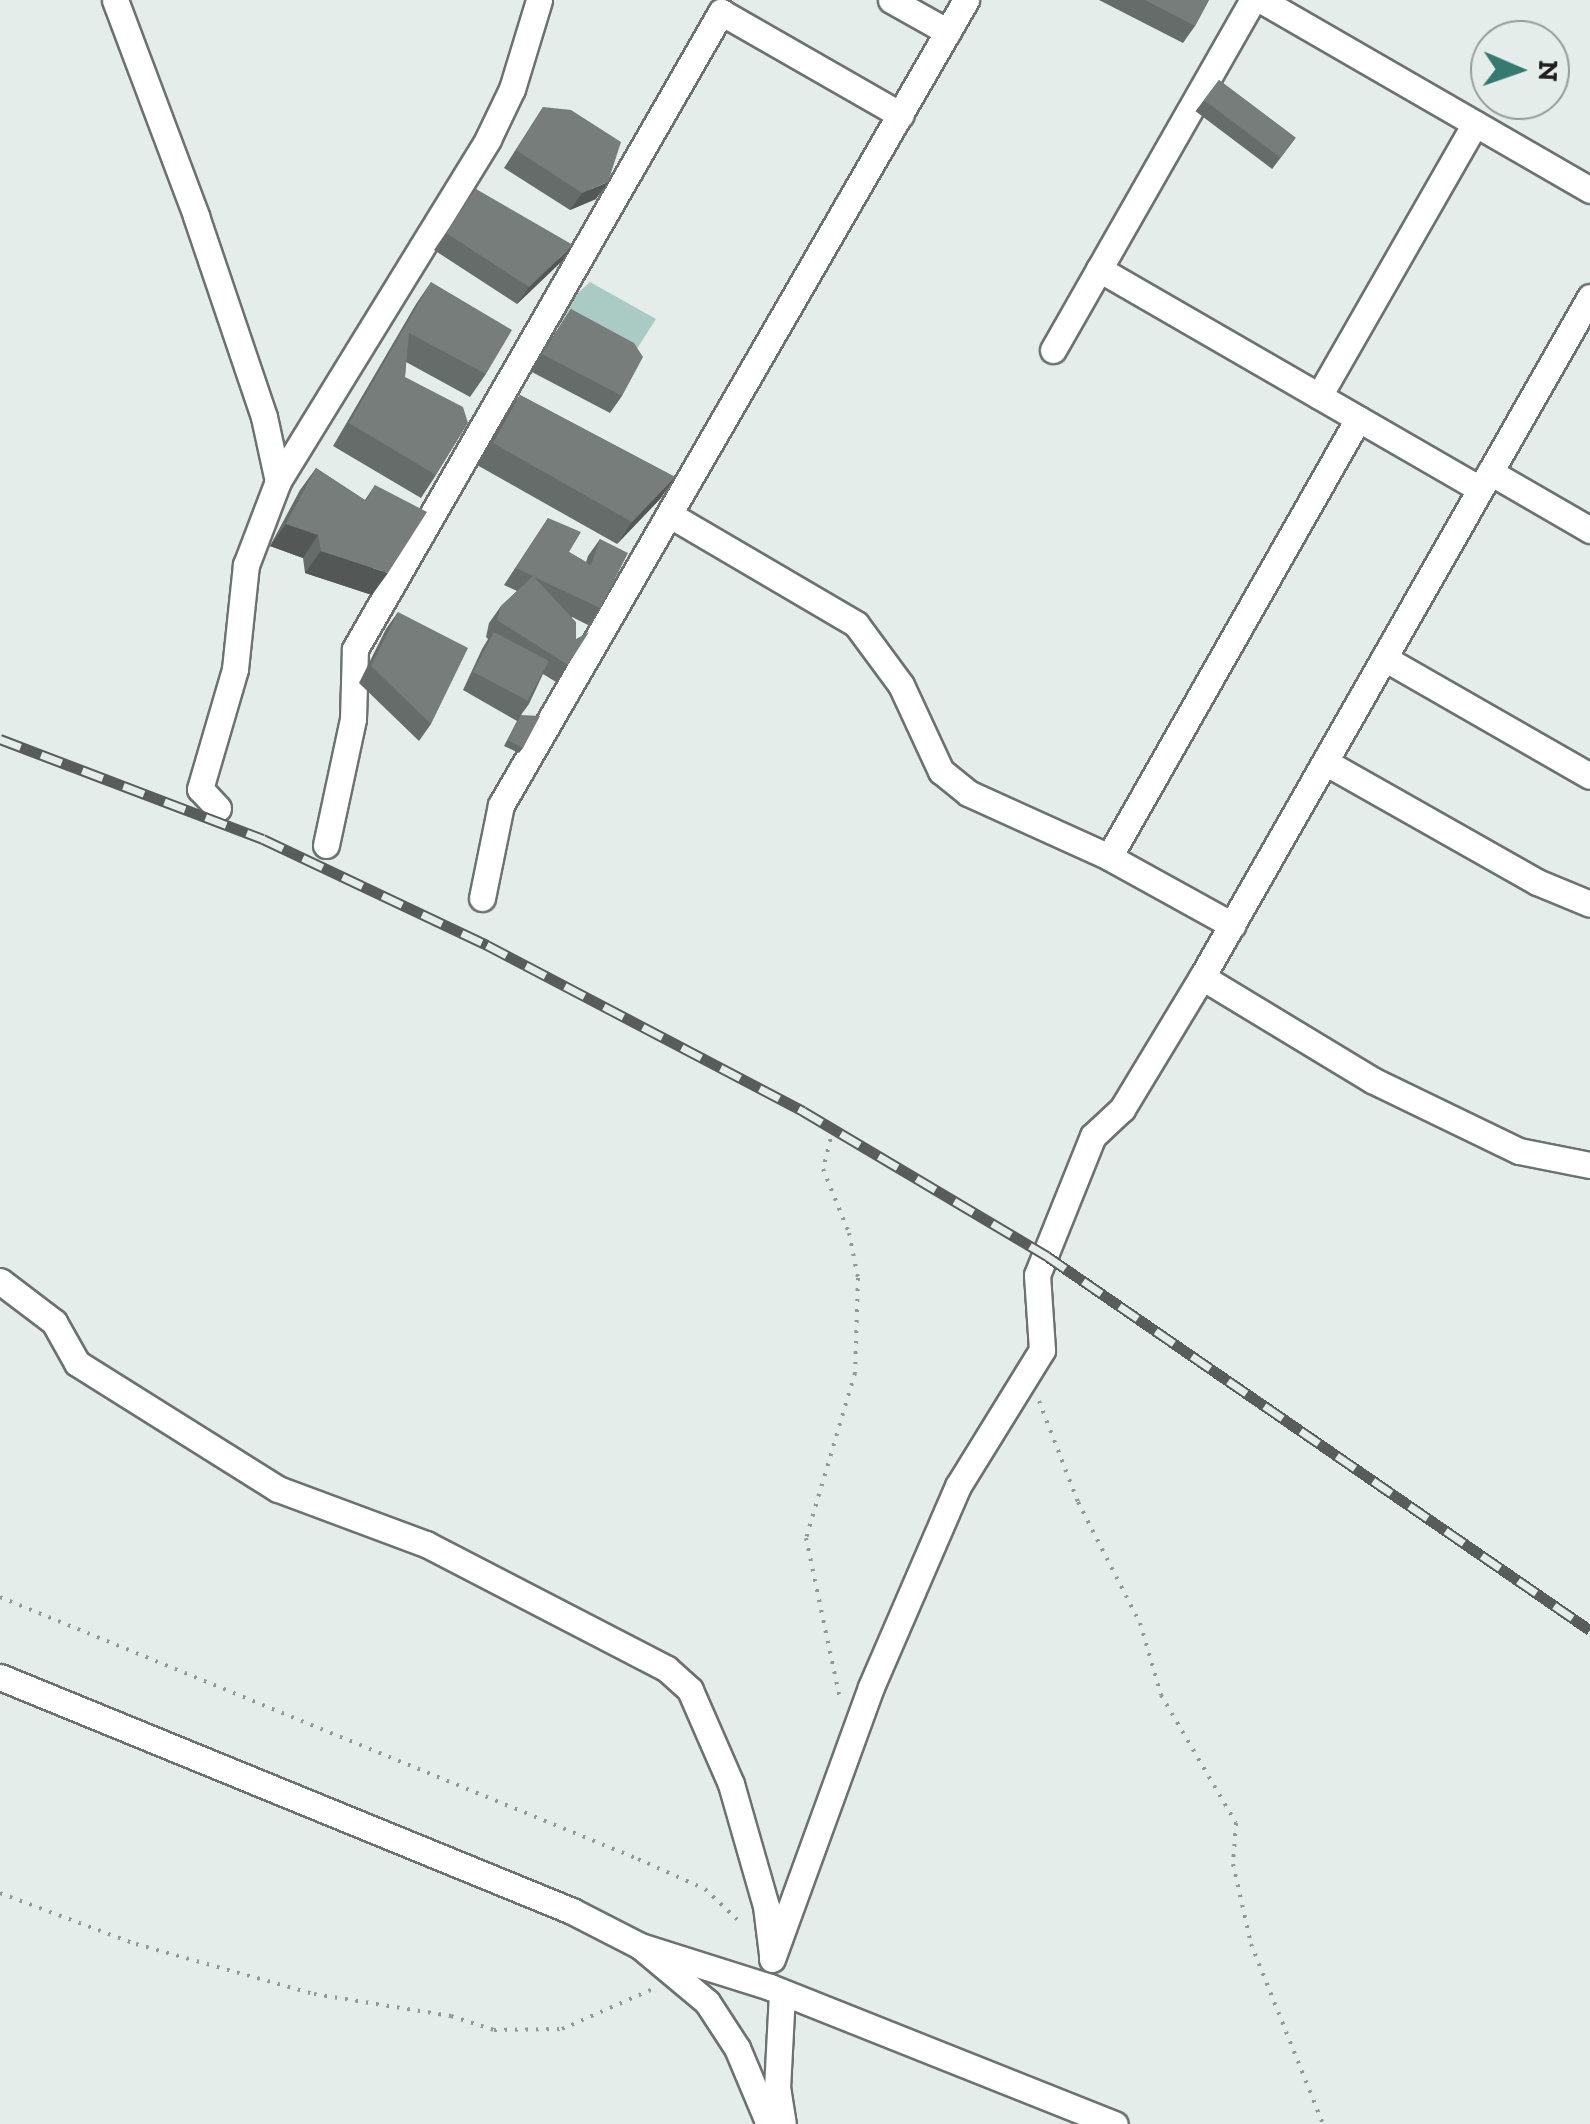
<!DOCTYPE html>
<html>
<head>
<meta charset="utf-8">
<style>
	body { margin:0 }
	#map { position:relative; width:1590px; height:2124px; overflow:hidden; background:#e5edeb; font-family:"Zilla Slab",serif }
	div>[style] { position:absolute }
	.green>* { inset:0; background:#aacbc4 }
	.path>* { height:4px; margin-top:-2px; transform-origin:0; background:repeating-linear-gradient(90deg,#929897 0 2.5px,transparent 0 10.5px) }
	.roads { filter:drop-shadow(2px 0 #6b7271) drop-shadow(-2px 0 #6b7271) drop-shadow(0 2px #6b7271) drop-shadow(0 -2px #6b7271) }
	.minor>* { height:25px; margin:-12.5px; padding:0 12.5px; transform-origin:12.5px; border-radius:12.5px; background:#fff }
	.rail>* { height:11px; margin-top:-5.5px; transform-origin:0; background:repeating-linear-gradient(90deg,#e5edeb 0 22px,#585d5b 0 44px); box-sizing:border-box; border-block:2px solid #585d5b }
	.wall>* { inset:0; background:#656c6a; transform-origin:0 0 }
	.shaded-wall>* { inset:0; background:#535856 }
	.building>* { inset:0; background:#767d7b; transform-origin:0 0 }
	span { translate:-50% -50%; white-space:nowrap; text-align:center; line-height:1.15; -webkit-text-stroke:8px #e5edeb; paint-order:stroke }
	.north { position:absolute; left:1470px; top:20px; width:100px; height:100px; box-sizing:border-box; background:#e5edeb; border:2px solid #959b99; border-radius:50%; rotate:92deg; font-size:28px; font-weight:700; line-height:40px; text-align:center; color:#1d201f }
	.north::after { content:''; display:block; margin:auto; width:35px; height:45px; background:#357a70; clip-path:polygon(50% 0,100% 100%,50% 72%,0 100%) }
</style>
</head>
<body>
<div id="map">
	<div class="green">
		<i style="clip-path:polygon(590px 282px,656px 319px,626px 366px,559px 326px,565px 305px)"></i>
	</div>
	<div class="path">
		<i style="left:833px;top:1129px;width:41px;rotate:104deg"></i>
		<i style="left:823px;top:1169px;width:69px;rotate:67.9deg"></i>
		<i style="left:849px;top:1233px;width:46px;rotate:78.7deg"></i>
		<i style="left:858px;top:1278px;width:95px;rotate:91.8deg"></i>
		<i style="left:855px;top:1373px;width:172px;rotate:106.5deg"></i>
		<i style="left:806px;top:1538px;width:165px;rotate:78.1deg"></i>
		<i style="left:1039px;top:1401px;width:108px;rotate:68.9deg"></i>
		<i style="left:1078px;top:1502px;width:136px;rotate:62.9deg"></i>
		<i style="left:1140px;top:1623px;width:75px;rotate:73.7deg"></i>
		<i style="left:1161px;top:1695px;width:148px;rotate:59.6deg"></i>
		<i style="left:1236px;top:1823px;width:41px;rotate:94.2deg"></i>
		<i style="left:1233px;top:1864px;width:82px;rotate:77.3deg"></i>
		<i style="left:1251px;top:1944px;width:194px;rotate:68.2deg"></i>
		<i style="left:0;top:1597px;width:690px;rotate:22.33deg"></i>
		<i style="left:638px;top:1859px;width:73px;rotate:24.1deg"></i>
		<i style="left:705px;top:1889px;width:52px;rotate:43.5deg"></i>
		<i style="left:0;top:1893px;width:145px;rotate:20.6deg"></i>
		<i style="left:136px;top:1944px;width:185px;rotate:15.7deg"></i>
		<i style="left:314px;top:1994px;width:139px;rotate:9.1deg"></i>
		<i style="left:451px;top:2016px;width:45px;rotate:18deg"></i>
		<i style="left:494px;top:2030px;width:68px;rotate:-0.8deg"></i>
		<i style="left:562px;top:2029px;width:102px;rotate:-23.8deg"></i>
	</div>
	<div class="roads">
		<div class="minor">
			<i style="left:115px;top:0;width:231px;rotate:69.4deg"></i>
			<i style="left:196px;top:216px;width:212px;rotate:71.3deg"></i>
			<i style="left:264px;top:417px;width:66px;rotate:77.7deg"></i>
			<i style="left:891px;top:0;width:65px;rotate:29.3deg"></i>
			<i style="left:1261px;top:0;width:380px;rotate:30deg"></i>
			<i style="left:1099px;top:269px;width:440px;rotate:30deg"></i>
			<i style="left:1053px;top:350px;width:403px;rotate:-60.3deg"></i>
			<i style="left:1319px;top:396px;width:314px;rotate:-60.2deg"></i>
			<i style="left:1490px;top:472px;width:116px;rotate:30.1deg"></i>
			<i style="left:672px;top:516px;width:213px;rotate:30.4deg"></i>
			<i style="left:856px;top:624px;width:76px;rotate:53.6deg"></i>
			<i style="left:901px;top:685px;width:95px;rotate:65.1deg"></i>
			<i style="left:941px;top:771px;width:35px;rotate:39deg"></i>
			<i style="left:968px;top:793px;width:155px;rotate:24.4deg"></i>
			<i style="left:1109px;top:857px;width:141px;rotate:28.9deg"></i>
			<i style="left:1384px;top:658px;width:237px;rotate:29.8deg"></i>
			<i style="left:1325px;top:762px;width:244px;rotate:29.5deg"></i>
			<i style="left:1537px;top:882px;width:57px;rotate:22.5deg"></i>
			<i style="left:218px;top:808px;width:26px;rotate:-133deg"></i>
			<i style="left:200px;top:789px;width:125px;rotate:-73.7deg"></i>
			<i style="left:235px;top:669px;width:105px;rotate:-84deg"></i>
			<i style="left:246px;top:565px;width:90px;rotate:-69.1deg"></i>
			<i style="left:278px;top:481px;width:401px;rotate:-58.4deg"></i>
			<i style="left:488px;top:139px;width:55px;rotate:-64.4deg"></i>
			<i style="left:512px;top:89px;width:93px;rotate:-73.1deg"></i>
			<i style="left:326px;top:845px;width:129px;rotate:-77.9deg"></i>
			<i style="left:353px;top:719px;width:70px;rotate:-88.4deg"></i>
			<i style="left:355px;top:649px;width:735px;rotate:-60.12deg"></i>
			<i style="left:721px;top:12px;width:207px;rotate:29.8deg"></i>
			<i style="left:1109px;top:857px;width:504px;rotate:-60.38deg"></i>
			<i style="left:482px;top:898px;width:95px;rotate:-78.5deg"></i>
			<i style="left:501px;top:805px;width:930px;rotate:-59.99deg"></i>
			<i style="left:1202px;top:977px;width:199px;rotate:31.2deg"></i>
			<i style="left:1372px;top:1080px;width:163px;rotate:25.8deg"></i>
			<i style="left:1519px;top:1151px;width:72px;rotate:11.2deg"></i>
			<i style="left:0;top:1281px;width:68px;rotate:37.2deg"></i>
			<i style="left:54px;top:1322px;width:47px;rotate:60.7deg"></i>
			<i style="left:77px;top:1363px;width:237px;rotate:32.1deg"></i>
			<i style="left:278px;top:1489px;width:158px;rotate:20.4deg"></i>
			<i style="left:426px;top:1544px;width:271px;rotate:27.4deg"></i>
			<i style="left:667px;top:1669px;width:31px;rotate:42deg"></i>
			<i style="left:690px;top:1690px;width:103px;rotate:66.4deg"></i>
			<i style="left:731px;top:1784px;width:127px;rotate:74deg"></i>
			<i style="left:766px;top:1906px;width:48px;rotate:82.9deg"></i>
			<i style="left:0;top:1677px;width:618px;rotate:22.25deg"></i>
			<i style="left:572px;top:1911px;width:76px;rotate:27.2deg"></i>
			<i style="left:772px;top:1959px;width:289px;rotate:-70deg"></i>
			<i style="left:871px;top:1687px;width:219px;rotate:-66.6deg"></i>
			<i style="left:958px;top:1486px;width:160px;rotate:-58.3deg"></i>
			<i style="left:1042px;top:1350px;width:75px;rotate:-93.8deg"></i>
			<i style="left:1037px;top:1275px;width:150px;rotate:-68.1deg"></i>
			<i style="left:1093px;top:1136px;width:40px;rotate:-43deg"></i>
			<i style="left:1122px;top:1109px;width:154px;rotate:-58.8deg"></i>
			<i style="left:1202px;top:977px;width:783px;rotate:-60.29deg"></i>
			<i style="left:782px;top:1993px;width:94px;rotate:93deg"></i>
			<i style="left:777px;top:2087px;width:37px;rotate:81deg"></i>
			<i style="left:769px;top:2124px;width:82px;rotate:-112.8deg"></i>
			<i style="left:737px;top:2048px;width:55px;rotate:-123.1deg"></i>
			<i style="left:707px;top:2002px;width:87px;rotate:-140.1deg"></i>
			<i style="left:640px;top:1946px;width:136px;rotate:17.5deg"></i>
			<i style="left:770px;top:1987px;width:371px;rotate:21.7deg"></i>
		</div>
	</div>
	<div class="rail">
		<i style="left:0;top:739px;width:281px;rotate:20.8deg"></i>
		<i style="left:263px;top:839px;width:248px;rotate:25.3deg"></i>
		<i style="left:487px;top:945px;width:357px;rotate:27.7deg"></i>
		<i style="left:803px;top:1111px;width:284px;rotate:30.7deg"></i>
		<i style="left:1047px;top:1256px;width:659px;rotate:34.56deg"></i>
	</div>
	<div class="wall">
		<i style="clip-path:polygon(1099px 0,1209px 0,1195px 26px,1183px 43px)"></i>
		<i style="left:1219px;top:80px;width:96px;height:39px;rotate:37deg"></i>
		<i style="clip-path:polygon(543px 107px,596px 199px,570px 210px,504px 168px)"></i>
		<i style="clip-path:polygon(476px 189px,561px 262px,517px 304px,434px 250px)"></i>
		<i style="clip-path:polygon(431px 282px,486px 374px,470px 397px,406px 362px,405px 377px,436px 475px,421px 498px,333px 446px,416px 304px)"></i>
		<i style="clip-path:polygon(571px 309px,622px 396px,610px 413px,530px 371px)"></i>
		<i style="clip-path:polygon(520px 395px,675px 477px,660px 499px,617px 544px,477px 465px,504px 417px)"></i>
		<i style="clip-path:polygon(316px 468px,365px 500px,375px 485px,372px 595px,305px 573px,303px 558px,270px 546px,300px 490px)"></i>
		<i style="clip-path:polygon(548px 518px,569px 552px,586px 562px,588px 556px,600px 539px,600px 608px,588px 625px,572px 617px,568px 665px,556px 682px,543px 674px,529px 704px,521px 715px,523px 748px,519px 753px,504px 746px,517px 721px,463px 690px,482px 649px,488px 639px,486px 637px,489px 623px,501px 606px,517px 591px,504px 585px)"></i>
		<i style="clip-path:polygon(398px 612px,431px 724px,419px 741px,359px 683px,386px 629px)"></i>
	</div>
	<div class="shaded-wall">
		<i style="clip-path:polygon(608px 182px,596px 199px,570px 210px,582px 193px)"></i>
		<i style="clip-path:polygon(573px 245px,561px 262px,517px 304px,529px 287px)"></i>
		<i style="clip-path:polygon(675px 477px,660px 499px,617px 544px,632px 522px)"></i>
		<i style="clip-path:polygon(286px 524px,318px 535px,303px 558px,270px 546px)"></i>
		<i style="clip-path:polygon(321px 551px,388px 573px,372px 595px,305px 573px)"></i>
	</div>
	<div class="building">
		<i style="clip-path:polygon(1145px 0,1209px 0,1195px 26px)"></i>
		<i style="left:1219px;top:80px;width:96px;height:25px;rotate:37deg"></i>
		<i style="clip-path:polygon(543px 107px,571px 110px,621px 142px,608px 182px,582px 193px,516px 150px)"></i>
		<i style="clip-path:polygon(476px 189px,573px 245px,529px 287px,446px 233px)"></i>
		<i style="clip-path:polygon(431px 282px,512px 330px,486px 374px,409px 333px,405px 377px,463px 407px,468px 423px,436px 475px,349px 423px)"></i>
		<i style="clip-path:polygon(571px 309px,634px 343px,643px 357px,622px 396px,542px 354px)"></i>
		<i style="clip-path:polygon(520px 395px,675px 477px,632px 522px,493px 443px)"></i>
		<i style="clip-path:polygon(316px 468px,366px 501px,375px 485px,427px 512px,388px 573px,321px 551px,318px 535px,286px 524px)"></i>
		<i style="clip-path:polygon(548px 518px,581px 532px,569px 552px,591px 565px,600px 539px,628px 553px,600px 608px,534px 577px,576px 622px,576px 639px,589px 632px,568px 665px,497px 620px,501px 606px,533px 576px,516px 568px)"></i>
		<i style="clip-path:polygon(398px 612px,468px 648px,431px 724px,371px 666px)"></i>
		<i style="left:494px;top:632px;width:62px;height:45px;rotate:28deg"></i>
		<i style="clip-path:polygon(521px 715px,540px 716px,523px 748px,508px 740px)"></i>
	</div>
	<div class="north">N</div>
</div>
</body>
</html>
